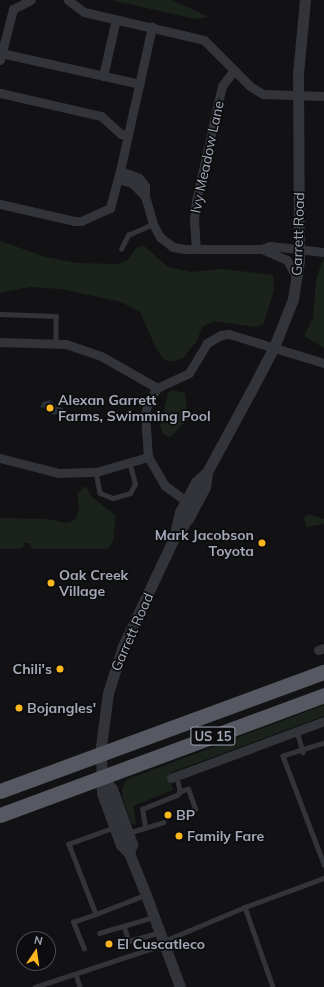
<!DOCTYPE html>
<html>
<head>
<meta charset="utf-8">
<style>
	body { margin:0 }
	#map { position:relative; width:324px; height:987px; overflow:hidden; background:#121214; font-family:Mulish,sans-serif }
	div>[style] { position:absolute }
	.green>* { inset:0; background:#1a221b }
	.water>* { inset:0; background:#273139 }
	.service>* { height:4.5px; margin:-2.25px; padding:0 2.25px; transform-origin:2.25px; border-radius:2.25px; background:#333439 }
	.minor>* { height:9px; margin:-4.5px; padding:0 4.5px; transform-origin:4.5px; border-radius:4.5px; background:#333439 }
	.tertiary>* { height:11px; margin:-5.5px; padding:0 5.5px; transform-origin:5.5px; border-radius:5.5px; background:#333439 }
	.trunk>* { height:15px; margin:-7.5px; padding:0 7.5px; transform-origin:7.5px; border-radius:7.5px; background:#565962 }
	.dots>* { width:11px; height:11px; translate:-50% -50%; box-sizing:border-box; border:2px solid #0d0d0f; border-radius:50% }
	span { translate:-50% -50%; white-space:nowrap; text-align:center; line-height:1.15; -webkit-text-stroke:3.5px #0d0d0f; paint-order:stroke }
	.shield-label span { padding:1px 3px; background:#0d0d0f; border:1px solid; border-radius:3px; -webkit-text-stroke-width:0 }
	.shield-label { font-size:13px; color:#a2a8b6; font-weight:700 }
	.street-label { font-size:14px; color:#a2a8b6 }
	.poi-label { font-size:14px; color:#a2a8b6; font-weight:700 }
	.left { translate:0 -50%; text-align:left }
	.right { translate:-100% -50%; text-align:right }
	.north { position:absolute; left:16px; top:931px; width:40px; height:40px; box-sizing:border-box; background:#0d0d0f; border:1px solid #494b52; border-radius:50%; rotate:13deg; font-size:11px; font-weight:700; line-height:16px; text-align:center; color:#a2a8b6 }
	.north::after { content:''; display:block; margin:auto; width:14px; height:18px; background:#ffb71f; clip-path:polygon(50% 0,100% 100%,50% 72%,0 100%) }
</style>
</head>
<body>
<div id="map">
	<div class="green">
		<i style="clip-path:polygon(111px 0,172px 0,209px 17px,195px 19px)"></i>
		<i style="clip-path:polygon(0 241px,46px 257px,77px 263px,117px 264px,128px 260px,136px 248px,143px 245px,168px 267px,191px 272px,223px 269px,273px 275px,274px 291px,263px 325px,255px 327px,215px 321px,202px 327px,197px 341px,183px 358px,173px 362px,163px 359px,155px 346px,140px 312px,121px 302px,61px 289px,30px 287px,0 293px)"></i>
		<i style="clip-path:polygon(323px 259px,324px 261px,324px 348px,304px 336px,313px 318px,316px 280px)"></i>
		<i style="clip-path:polygon(171px 390px,185px 393px,188px 419px,170px 437px,163px 434px,160px 426px,168px 393px)"></i>
		<i style="clip-path:polygon(86px 486px,91px 496px,116px 516px,113px 541px,108px 549px,32px 549px,29px 543px,24px 543px,23px 547px,18px 549px,0 549px,0 518px,47px 519px,67px 523px,75px 520px,79px 510px,77px 493px)"></i>
		<i style="clip-path:polygon(308px 514px,324px 519px,324px 524px,306px 527px,304px 517px)"></i>
		<i style="clip-path:polygon(324px 705px,324px 716px,172px 772px,169px 775px,173px 790px,133px 806px,136px 822px,135px 825px,131px 823px,123px 799px,122px 789px,126px 780px)"></i>
	</div>
	<div class="water">
		<i style="clip-path:polygon(50px 400px,58px 407px,63px 408px,64px 412px,53px 415px,48px 409px,40px 407px,43px 402px)"></i>
	</div>
	<div class="service">
		<i style="left:121px;top:249px;width:16px;rotate:-63deg"></i>
		<i style="left:128px;top:235px;width:27px;rotate:-24deg"></i>
		<i style="left:0;top:314px;width:56px;rotate:2deg"></i>
		<i style="left:56px;top:316px;width:28px;rotate:90deg"></i>
		<i style="left:96px;top:472px;width:21px;rotate:79deg"></i>
		<i style="left:100px;top:493px;width:14px;rotate:21deg"></i>
		<i style="left:113px;top:498px;width:18px;rotate:-16deg"></i>
		<i style="left:130px;top:493px;width:10px;rotate:-61deg"></i>
		<i style="left:135px;top:484px;width:23px;rotate:-105deg"></i>
		<i style="left:297px;top:731px;width:22px;rotate:74deg"></i>
		<i style="left:324px;top:743px;width:43px;rotate:162.4deg"></i>
		<i style="left:283px;top:756px;width:116px;rotate:69.2deg"></i>
		<i style="left:177px;top:817px;width:20px;rotate:-24deg"></i>
		<i style="left:195px;top:809px;width:21px;rotate:-109deg"></i>
		<i style="left:188px;top:789px;width:9px;rotate:159deg"></i>
		<i style="left:145px;top:827px;width:18px;rotate:-99deg"></i>
		<i style="left:142px;top:809px;width:38px;rotate:-22deg"></i>
		<i style="left:177px;top:795px;width:4px;rotate:-45deg"></i>
		<i style="left:180px;top:792px;width:16px;rotate:-104deg"></i>
		<i style="left:114px;top:828px;width:48px;rotate:160.4deg"></i>
		<i style="left:69px;top:844px;width:75px;rotate:68.9deg"></i>
		<i style="left:96px;top:914px;width:53px;rotate:-21.2deg"></i>
		<i style="left:128px;top:833px;width:37px;rotate:-17deg"></i>
		<i style="left:245px;top:907px;width:85px;rotate:70.7deg"></i>
		<i style="left:124px;top:926px;width:16px;rotate:72deg"></i>
		<i style="left:129px;top:941px;width:32px;rotate:-16deg"></i>
		<i style="left:99px;top:933px;width:57px;rotate:-16.2deg"></i>
		<i style="left:164px;top:941px;width:88px;rotate:-22.8deg"></i>
		<i style="left:245px;top:907px;width:84px;rotate:-20.2deg"></i>
		<i style="left:84px;top:949px;width:29px;rotate:-112deg"></i>
		<i style="left:73px;top:922px;width:24px;rotate:-19deg"></i>
		<i style="left:76px;top:974px;width:14px;rotate:73deg"></i>
		<i style="left:35px;top:987px;width:137px;rotate:-18.3deg"></i>
	</div>
	<div class="minor">
		<i style="left:68px;top:0;width:20px;rotate:37deg"></i>
		<i style="left:84px;top:12px;width:123px;rotate:13.1deg"></i>
		<i style="left:204px;top:40px;width:65px;rotate:45deg"></i>
		<i style="left:250px;top:86px;width:15px;rotate:32deg"></i>
		<i style="left:263px;top:94px;width:61px;rotate:1.9deg"></i>
		<i style="left:1px;top:53px;width:142px;rotate:12.6deg"></i>
		<i style="left:0;top:60px;width:53px;rotate:-75.7deg"></i>
		<i style="left:13px;top:9px;width:20px;rotate:-27deg"></i>
		<i style="left:103px;top:76px;width:58px;rotate:-77.2deg"></i>
		<i style="left:0;top:93px;width:104px;rotate:12.8deg"></i>
		<i style="left:101px;top:116px;width:27px;rotate:42deg"></i>
		<i style="left:121px;top:134px;width:7px;rotate:8deg"></i>
		<i style="left:120px;top:171px;width:20px;rotate:20deg"></i>
		<i style="left:139px;top:178px;width:10px;rotate:53deg"></i>
		<i style="left:145px;top:186px;width:10px;rotate:90deg"></i>
		<i style="left:145px;top:196px;width:29px;rotate:74deg"></i>
		<i style="left:153px;top:224px;width:15px;rotate:62deg"></i>
		<i style="left:160px;top:237px;width:16px;rotate:38deg"></i>
		<i style="left:173px;top:247px;width:11px;rotate:10deg"></i>
		<i style="left:184px;top:249px;width:78px"></i>
		<i style="left:262px;top:249px;width:9px;rotate:-21deg"></i>
		<i style="left:270px;top:246px;width:54px;rotate:6.3deg"></i>
		<i style="left:118px;top:179px;width:15px;rotate:16deg"></i>
		<i style="left:132px;top:183px;width:18px;rotate:45deg"></i>
		<i style="left:0;top:204px;width:77px;rotate:12.8deg"></i>
		<i style="left:75px;top:221px;width:6px"></i>
		<i style="left:81px;top:221px;width:32px;rotate:-24deg"></i>
		<i style="left:110px;top:208px;width:38px;rotate:-75deg"></i>
		<i style="left:120px;top:171px;width:148px;rotate:-77.5deg"></i>
		<i style="left:196px;top:249px;width:29px;rotate:-94deg"></i>
		<i style="left:194px;top:220px;width:19px;rotate:-84deg"></i>
		<i style="left:196px;top:201px;width:118px;rotate:-77.3deg"></i>
		<i style="left:222px;top:86px;width:20px;rotate:-53deg"></i>
		<i style="left:262px;top:249px;width:27px;rotate:24deg"></i>
		<i style="left:287px;top:260px;width:21px;rotate:61deg"></i>
		<i style="left:0;top:342px;width:66px;rotate:1.7deg"></i>
		<i style="left:66px;top:344px;width:37px;rotate:19deg"></i>
		<i style="left:101px;top:356px;width:64px;rotate:29.7deg"></i>
		<i style="left:0;top:458px;width:61px;rotate:14.3deg"></i>
		<i style="left:59px;top:473px;width:37px;rotate:-2deg"></i>
		<i style="left:96px;top:472px;width:54px;rotate:-16.1deg"></i>
		<i style="left:186px;top:501px;width:26px;rotate:-144deg"></i>
		<i style="left:165px;top:486px;width:34px;rotate:-120deg"></i>
		<i style="left:148px;top:457px;width:44px;rotate:-93.9deg"></i>
		<i style="left:145px;top:413px;width:10px;rotate:-73deg"></i>
		<i style="left:148px;top:403px;width:17px;rotate:-59deg"></i>
		<i style="left:157px;top:388px;width:35px;rotate:-25deg"></i>
		<i style="left:189px;top:373px;width:35px;rotate:-59deg"></i>
		<i style="left:207px;top:343px;width:16px;rotate:-30deg"></i>
		<i style="left:221px;top:335px;width:8px;rotate:-7deg"></i>
		<i style="left:229px;top:334px;width:99px;rotate:17deg"></i>
		<i style="left:318px;top:650px;width:6px;rotate:-18deg"></i>
		<i style="left:171px;top:778px;width:163px;rotate:-20.4deg"></i>
	</div>
	<div class="tertiary">
		<i style="left:174px;top:538px;width:27px;rotate:-77deg"></i>
		<i style="left:180px;top:512px;width:34px;rotate:-62deg"></i>
		<i style="left:196px;top:482px;width:15px;rotate:-42deg"></i>
		<i style="left:207px;top:472px;width:92px;rotate:-61.5deg"></i>
		<i style="left:251px;top:391px;width:50px;rotate:-62.4deg"></i>
		<i style="left:274px;top:347px;width:52px;rotate:-68.4deg"></i>
		<i style="left:293px;top:299px;width:38px;rotate:-81deg"></i>
		<i style="left:299px;top:261px;width:188px;rotate:-90.3deg"></i>
		<i style="left:298px;top:73px;width:73px;rotate:-84.5deg"></i>
		<i style="left:102px;top:777px;width:16px;rotate:50deg"></i>
		<i style="left:112px;top:789px;width:59px;rotate:70deg"></i>
		<i style="left:132px;top:844px;width:9px;rotate:108deg"></i>
		<i style="left:180px;top:987px;width:98px;rotate:-110.3deg"></i>
		<i style="left:146px;top:895px;width:45px;rotate:-112deg"></i>
		<i style="left:129px;top:853px;width:11px;rotate:-135deg"></i>
		<i style="left:121px;top:845px;width:55px;rotate:-110.1deg"></i>
		<i style="left:102px;top:793px;width:47px;rotate:-91.2deg"></i>
		<i style="left:101px;top:746px;width:53px;rotate:-82.5deg"></i>
		<i style="left:108px;top:693px;width:49px;rotate:-72.3deg"></i>
		<i style="left:123px;top:646px;width:119px;rotate:-64.7deg"></i>
		<i style="left:174px;top:538px;width:24px;rotate:-54deg"></i>
		<i style="left:188px;top:519px;width:36px;rotate:-62deg"></i>
		<i style="left:205px;top:487px;width:15px;rotate:-82deg"></i>
	</div>
	<div class="trunk">
		<i style="left:0;top:791px;width:345px;rotate:-20.2deg"></i>
		<i style="left:0;top:815px;width:346px;rotate:-20.3deg"></i>
	</div>
	<div class="dots">
		<i style="left:50px;top:408px;background:#ffb71f"></i>
		<i style="left:262px;top:543px;background:#ffb71f"></i>
		<i style="left:51px;top:583px;background:#ffb71f"></i>
		<i style="left:60px;top:669px;background:#ffb71f"></i>
		<i style="left:19px;top:708px;background:#ffb71f"></i>
		<i style="left:168px;top:815px;background:#ffb71f"></i>
		<i style="left:179px;top:836px;background:#ffb71f"></i>
		<i style="left:109px;top:944px;background:#ffb71f"></i>
	</div>
	<div class="shield-label">
		<span style="left:213px;top:736px">US 15</span>
	</div>
	<div class="street-label">
		<span style="left:207px;top:157px;rotate:-78deg">Ivy Meadow Lane</span>
		<span style="left:298px;top:234px;rotate:-88deg">Garrett Road</span>
		<span style="left:132px;top:632px;rotate:-66deg">Garrett Road</span>
	</div>
	<div class="poi-label">
		<span class="left" style="left:58px;top:408px">Alexan Garrett<br>Farms, Swimming Pool</span>
		<span class="right" style="left:254px;top:543px">Mark Jacobson<br>Toyota</span>
		<span class="left" style="left:59px;top:583px">Oak Creek<br>Village</span>
		<span class="right" style="left:52px;top:669px">Chili's</span>
		<span class="left" style="left:27px;top:708px">Bojangles'</span>
		<span class="left" style="left:176px;top:815px">BP</span>
		<span class="left" style="left:187px;top:836px">Family Fare</span>
		<span class="left" style="left:117px;top:944px">El Cuscatleco</span>
	</div>
	<div class="north">N</div>
</div>
</body>
</html>
